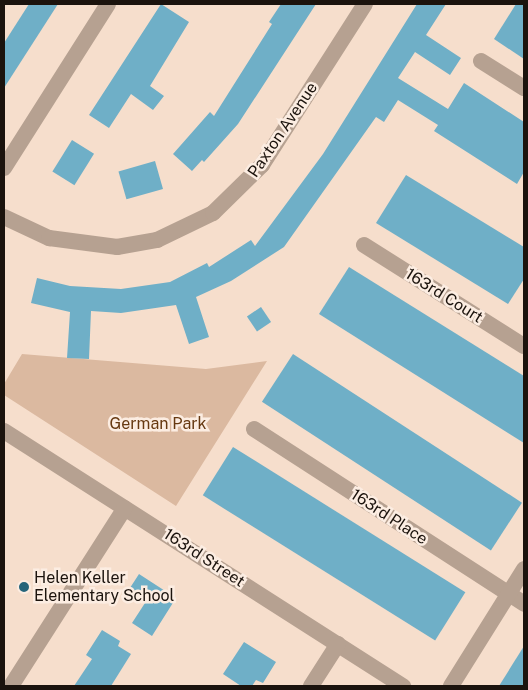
<!DOCTYPE html>
<html>
<head>
<meta charset="utf-8">
<style>
	body { margin:0 }
	#map { position:relative; width:528px; height:690px; overflow:hidden; background:#f6decc; font-family:"Public Sans",sans-serif }
	div>[style] { position:absolute }
	.green>* { inset:0; background:#dbb9a0 }
	.building>* { inset:0; background:#6fafc7; transform-origin:0 0 }
	.minor>* { height:16px; margin:-8px; padding:0 8px; transform-origin:8px; border-radius:8px; background:#b6a191 }
	.dots>* { width:14px; height:14px; translate:-50% -50%; box-sizing:border-box; border:2px solid #fcede2; border-radius:50% }
	span { translate:-50% -50%; white-space:nowrap; text-align:center; line-height:1.15; -webkit-text-stroke:5px #fcede2; paint-order:stroke }
	.street-label { font-size:16px; color:#1b130d }
	.park-label { font-size:16px; color:#673911 }
	.poi-label { font-size:16px; color:#1b130d }
	.left { translate:0 -50%; text-align:left }
	.frame { position:absolute; inset:0; border:5px solid #1b130d; pointer-events:none }
</style>
</head>
<body>
<div id="map">
	<div class="green">
		<i style="clip-path:polygon(22px 354px,206px 369px,267px 361px,176px 506px,4px 395px,4px 384px)"></i>
	</div>
	<div class="building">
		<i style="clip-path:polygon(29px 4px,58px 4px,4px 88px,4px 43px)"></i>
		<i style="clip-path:polygon(161px 4px,189px 22px,150px 86px,164px 96px,153px 110px,131px 94px,109px 128px,89px 115px)"></i>
		<i style="clip-path:polygon(281px 4px,316px 4px,238px 124px,204px 162px,202px 160px,192px 171px,173px 154px,210px 112px,214px 116px,272px 24px,269px 22px)"></i>
		<i style="clip-path:polygon(417px 4px,446px 4px,426px 35px,461px 58px,450px 75px,415px 52px,398px 78px,448px 109px,464px 83px,524px 122px,524px 172px,517px 184px,434px 131px,438px 125px,398px 100px,384px 122px,376px 117px,284px 247px,231px 281px,196px 297px,209px 337px,189px 344px,176px 305px,121px 313px,91px 311px,89px 359px,67px 358px,70px 312px,31px 303px,37px 278px,70px 286px,121px 289px,170px 282px,207px 263px,209px 267px,251px 240px,255px 246px,323px 154px)"></i>
		<i style="clip-path:polygon(516px 4px,524px 4px,524px 59px,494px 39px)"></i>
		<i style="left:72px;top:140px;width:26px;height:37px;rotate:32deg"></i>
		<i style="left:155px;top:161px;width:29px;height:38px;rotate:74deg"></i>
		<i style="clip-path:polygon(406px 175px,524px 247px,524px 279px,508px 304px,376px 223px)"></i>
		<i style="clip-path:polygon(349px 267px,524px 376px,524px 443px,319px 314px)"></i>
		<i style="left:261px;top:307px;width:18px;height:17px;rotate:56deg"></i>
		<i style="left:293px;top:354px;width:273px;height:57px;rotate:33deg"></i>
		<i style="left:233px;top:447px;width:274px;height:57px;rotate:32deg"></i>
		<i style="clip-path:polygon(139px 574px,176px 598px,152px 636px,132px 623px,145px 603px,128px 591px)"></i>
		<i style="clip-path:polygon(102px 630px,120px 641px,118px 646px,131px 654px,111px 686px,74px 686px,92px 659px,86px 655px)"></i>
		<i style="clip-path:polygon(244px 642px,276px 662px,263px 683px,256px 680px,252px 686px,241px 686px,223px 674px)"></i>
		<i style="clip-path:polygon(524px 646px,524px 686px,499px 686px)"></i>
	</div>
	<div class="minor">
		<i style="left:481px;top:61px;width:51px;rotate:32.1deg"></i>
		<i style="left:4px;top:168px;width:194px;rotate:-57.6deg"></i>
		<i style="left:4px;top:217px;width:50px;rotate:25deg"></i>
		<i style="left:49px;top:238px;width:69px;rotate:7.5deg"></i>
		<i style="left:117px;top:247px;width:41px;rotate:-9.9deg"></i>
		<i style="left:157px;top:240px;width:62px;rotate:-25.7deg"></i>
		<i style="left:213px;top:213px;width:69px;rotate:-44.4deg"></i>
		<i style="left:262px;top:165px;width:191px;rotate:-57.4deg"></i>
		<i style="left:364px;top:245px;width:189px;rotate:32.3deg"></i>
		<i style="left:254px;top:429px;width:322px;rotate:32.9deg"></i>
		<i style="left:4px;top:431px;width:474px;rotate:32.6deg"></i>
		<i style="left:11px;top:686px;width:211px;rotate:-57.4deg"></i>
		<i style="left:311px;top:686px;width:50px;rotate:-57.3deg"></i>
		<i style="left:451px;top:686px;width:138px;rotate:-58deg"></i>
	</div>
	<div class="dots">
		<i style="left:24px;top:587px;background:#25647a"></i>
	</div>
	<div class="street-label">
		<span style="left:283px;top:130px;rotate:-56deg">Paxton Avenue</span>
		<span style="left:444px;top:296px;rotate:32deg">163rd Court</span>
		<span style="left:389px;top:517px;rotate:33deg">163rd Place</span>
		<span style="left:204px;top:558px;rotate:33deg">163rd Street</span>
	</div>
	<div class="park-label">
		<span style="left:158px;top:424px">German Park</span>
	</div>
	<div class="poi-label">
		<span class="left" style="left:34px;top:587px">Helen Keller<br>Elementary School</span>
	</div>
	<div class="frame"></div>
</div>
</body>
</html>
